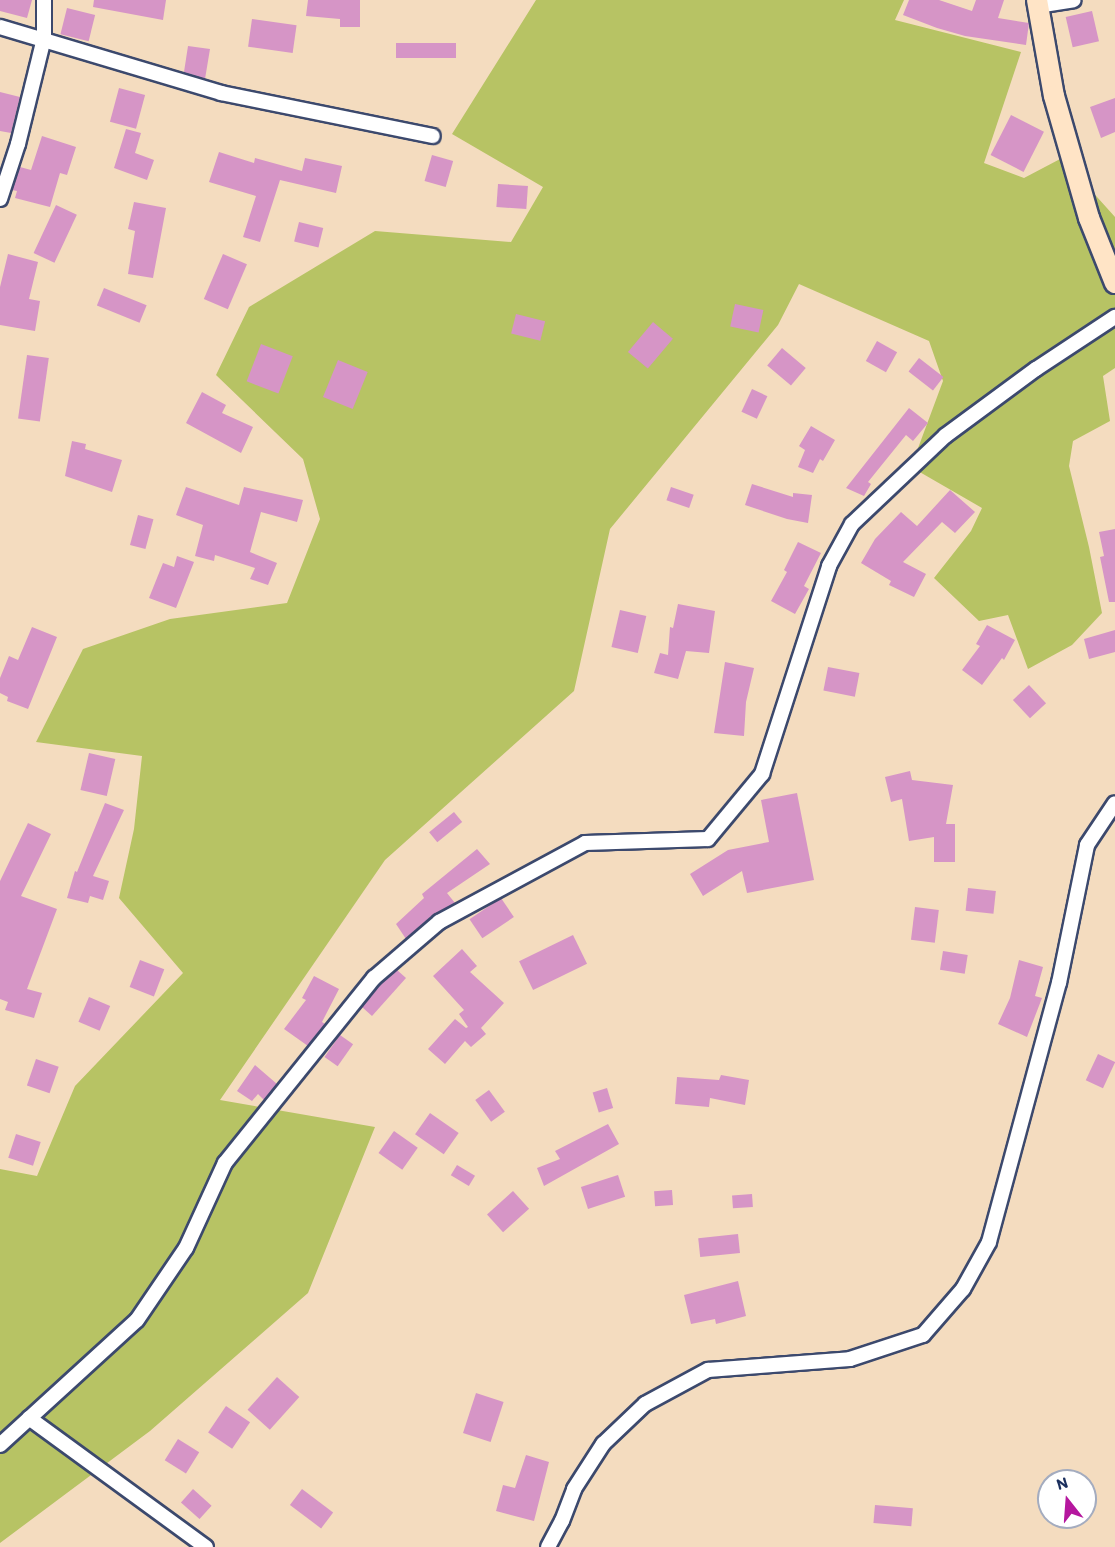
<!DOCTYPE html>
<html>
<head>
<meta charset="utf-8">
<style>
	body { margin:0 }
	#map { position:relative; width:1115px; height:1547px; overflow:hidden; background:#f4dcbf; font-family:Itim,sans-serif }
	div>[style] { position:absolute }
	.green>* { inset:0; background:#b7c364 }
	.building>* { inset:0; background:#d695c6; transform-origin:0 0 }
	.roads { filter:drop-shadow(2px 0 #3c496d) drop-shadow(-2px 0 #3c496d) drop-shadow(0 2px #3c496d) drop-shadow(0 -2px #3c496d) }
	.street>* { height:14px; margin:-7px; padding:0 7px; transform-origin:7px; border-radius:7px; background:#fff }
	.secondary>* { height:20px; margin:-10px; padding:0 10px; transform-origin:10px; border-radius:10px; background:#ffe4c6 }
	span { translate:-50% -50%; white-space:nowrap; text-align:center; line-height:1.15; -webkit-text-stroke:6px #fff; paint-order:stroke }
	.north { position:absolute; left:1037px; top:1469px; width:60px; height:60px; box-sizing:border-box; background:#fff; border:2px solid #a4acbf; border-radius:50%; rotate:343deg; font-size:16px; font-weight:700; line-height:24px; text-align:center; color:#1b2f5e }
	.north::after { content:''; display:block; margin:auto; width:21px; height:27px; background:#b5179e; clip-path:polygon(50% 0,100% 100%,50% 72%,0 100%) }
</style>
</head>
<body>
<div id="map">
	<div class="green">
		<i style="clip-path:polygon(536px 0,904px 0,895px 20px,1021px 52px,984px 163px,1024px 178px,1062px 158px,1115px 217px,1115px 368px,1103px 376px,1110px 421px,1073px 441px,1069px 466px,1089px 547px,1102px 613px,1072px 645px,1028px 669px,1008px 615px,979px 621px,934px 578px,971px 531px,982px 508px,911px 467px,943px 381px,929px 341px,799px 284px,778px 325px,610px 529px,574px 691px,385px 860px,220px 1100px,375px 1127px,308px 1293px,150px 1431px,0 1543px,0 1169px,37px 1176px,75px 1086px,183px 973px,119px 898px,134px 829px,142px 756px,36px 742px,83px 649px,170px 619px,287px 603px,320px 519px,303px 459px,216px 375px,249px 307px,375px 231px,511px 242px,543px 187px,452px 134px)"></i>
	</div>
	<div class="building">
		<i style="clip-path:polygon(0 0,32px 0,27px 18px,0 11px)"></i>
		<i style="clip-path:polygon(94px 0,166px 0,163px 20px,93px 7px)"></i>
		<i style="clip-path:polygon(308px 0,360px 0,360px 27px,340px 27px,340px 19px,306px 16px)"></i>
		<i style="clip-path:polygon(909px 0,939px 0,972px 11px,976px 0,1004px 0,998px 18px,1029px 23px,1026px 45px,965px 36px,937px 28px,903px 15px)"></i>
		<i style="left:67px;top:8px;width:29px;height:27px;rotate:14deg"></i>
		<i style="left:1092px;top:11px;width:31px;height:27px;rotate:77deg"></i>
		<i style="left:252px;top:19px;width:45px;height:28px;rotate:8deg"></i>
		<i style="left:456px;top:43px;width:15px;height:60px;rotate:90deg"></i>
		<i style="clip-path:polygon(188px 46px,210px 49px,205px 79px,184px 72px)"></i>
		<i style="left:119px;top:88px;width:27px;height:35px;rotate:15deg"></i>
		<i style="clip-path:polygon(0 92px,20px 97px,11px 133px,0 131px)"></i>
		<i style="clip-path:polygon(1115px 98px,1115px 132px,1101px 138px,1090px 107px)"></i>
		<i style="left:1011px;top:115px;width:37px;height:45px;rotate:27deg"></i>
		<i style="clip-path:polygon(126px 129px,141px 133px,135px 153px,154px 160px,147px 180px,114px 168px)"></i>
		<i style="clip-path:polygon(42px 136px,76px 147px,67px 175px,60px 173px,50px 207px,15px 198px,17px 191px,12px 190px,20px 167px,31px 170px)"></i>
		<i style="clip-path:polygon(219px 152px,254px 163px,255px 158px,302px 171px,305px 158px,342px 166px,336px 193px,280px 180px,260px 242px,243px 237px,256px 196px,209px 182px)"></i>
		<i style="left:432px;top:155px;width:22px;height:27px;rotate:16deg"></i>
		<i style="left:498px;top:184px;width:30px;height:23px;rotate:4deg"></i>
		<i style="clip-path:polygon(134px 202px,166px 208px,153px 278px,128px 274px,135px 231px,128px 229px)"></i>
		<i style="left:56px;top:205px;width:23px;height:53px;rotate:25deg"></i>
		<i style="left:299px;top:222px;width:25px;height:20px;rotate:14deg"></i>
		<i style="clip-path:polygon(8px 254px,38px 262px,29px 299px,40px 301px,35px 331px,0 325px,0 287px)"></i>
		<i style="left:223px;top:254px;width:26px;height:49px;rotate:23deg"></i>
		<i style="left:104px;top:288px;width:46px;height:19px;rotate:22deg"></i>
		<i style="left:735px;top:304px;width:29px;height:23px;rotate:12deg"></i>
		<i style="left:516px;top:314px;width:30px;height:20px;rotate:14deg"></i>
		<i style="left:653px;top:322px;width:26px;height:39px;rotate:40deg"></i>
		<i style="left:877px;top:341px;width:23px;height:23px;rotate:29deg"></i>
		<i style="left:261px;top:344px;width:34px;height:40px;rotate:21deg"></i>
		<i style="left:782px;top:348px;width:31px;height:23px;rotate:40deg"></i>
		<i style="left:27px;top:355px;width:22px;height:64px;rotate:8deg"></i>
		<i style="left:919px;top:358px;width:31px;height:17px;rotate:38deg"></i>
		<i style="left:338px;top:360px;width:32px;height:40px;rotate:22deg"></i>
		<i style="left:752px;top:389px;width:17px;height:25px;rotate:25deg"></i>
		<i style="clip-path:polygon(202px 392px,226px 405px,222px 413px,253px 427px,241px 453px,186px 423px)"></i>
		<i style="clip-path:polygon(909px 408px,928px 423px,913px 441px,906px 435px,868px 482px,871px 484px,864px 496px,846px 488px)"></i>
		<i style="clip-path:polygon(811px 426px,835px 440px,823px 461px,820px 459px,813px 473px,798px 467px,805px 450px,799px 446px)"></i>
		<i style="clip-path:polygon(72px 441px,86px 444px,85px 449px,122px 460px,112px 492px,65px 476px)"></i>
		<i style="clip-path:polygon(752px 484px,793px 497px,793px 493px,812px 495px,808px 523px,787px 519px,745px 505px)"></i>
		<i style="clip-path:polygon(186px 487px,239px 505px,244px 487px,303px 500px,297px 522px,261px 512px,250px 552px,277px 563px,268px 585px,250px 579px,255px 568px,215px 555px,214px 561px,195px 556px,203px 525px,176px 515px)"></i>
		<i style="left:671px;top:487px;width:24px;height:14px;rotate:19deg"></i>
		<i style="clip-path:polygon(950px 490px,975px 512px,955px 533px,942px 522px,903px 562px,926px 574px,914px 597px,889px 585px,891px 581px,861px 563px,875px 539px,901px 512px,917px 526px)"></i>
		<i style="left:138px;top:515px;width:16px;height:31px;rotate:15deg"></i>
		<i style="clip-path:polygon(1115px 529px,1115px 602px,1109px 602px,1100px 557px,1104px 556px,1099px 532px)"></i>
		<i style="clip-path:polygon(798px 542px,821px 553px,804px 586px,809px 589px,795px 614px,771px 601px,787px 572px,784px 570px)"></i>
		<i style="clip-path:polygon(177px 556px,194px 562px,176px 608px,149px 598px,163px 563px,174px 567px)"></i>
		<i style="clip-path:polygon(678px 604px,715px 611px,709px 653px,686px 651px,678px 679px,654px 673px,660px 653px,668px 655px,670px 627px,673px 628px)"></i>
		<i style="left:620px;top:610px;width:27px;height:38px;rotate:13deg"></i>
		<i style="clip-path:polygon(987px 625px,1015px 640px,1004px 660px,1002px 658px,982px 685px,962px 670px,980px 646px,976px 644px)"></i>
		<i style="clip-path:polygon(32px 627px,57px 637px,28px 709px,7px 701px,8px 697px,0 693px,0 678px,9px 656px,18px 660px)"></i>
		<i style="clip-path:polygon(1115px 630px,1115px 652px,1089px 659px,1084px 639px)"></i>
		<i style="clip-path:polygon(725px 662px,754px 668px,746px 702px,744px 736px,714px 733px)"></i>
		<i style="left:828px;top:667px;width:32px;height:24px;rotate:11deg"></i>
		<i style="left:1029px;top:685px;width:25px;height:22px;rotate:47deg"></i>
		<i style="left:89px;top:753px;width:27px;height:38px;rotate:13deg"></i>
		<i style="clip-path:polygon(910px 771px,912px 780px,953px 785px,946px 824px,955px 824px,955px 862px,934px 862px,934px 837px,909px 841px,902px 799px,891px 802px,885px 777px)"></i>
		<i style="clip-path:polygon(797px 793px,814px 880px,747px 893px,742px 871px,703px 896px,690px 874px,728px 850px,769px 842px,761px 800px)"></i>
		<i style="clip-path:polygon(105px 803px,124px 810px,93px 876px,109px 881px,103px 900px,90px 896px,88px 903px,67px 898px,75px 871px,77px 872px)"></i>
		<i style="left:454px;top:812px;width:13px;height:32px;rotate:51deg"></i>
		<i style="clip-path:polygon(28px 823px,51px 834px,21px 896px,57px 909px,27px 989px,42px 993px,34px 1018px,5px 1010px,8px 1002px,0 999px,0 881px)"></i>
		<i style="clip-path:polygon(477px 849px,490px 864px,447px 893px,455px 903px,433px 915px,406px 939px,396px 924px,424px 898px,422px 894px)"></i>
		<i style="left:968px;top:888px;width:28px;height:23px;rotate:6deg"></i>
		<i style="left:501px;top:898px;width:23px;height:38px;rotate:56deg"></i>
		<i style="left:915px;top:907px;width:24px;height:33px;rotate:7deg"></i>
		<i style="left:573px;top:935px;width:32px;height:60px;rotate:64deg"></i>
		<i style="clip-path:polygon(462px 949px,477px 966px,470px 972px,504px 1003px,481px 1028px,486px 1034px,471px 1047px,465px 1041px,445px 1064px,428px 1049px,455px 1019px,466px 1028px,468px 1027px,459px 1014px,464px 1010px,433px 976px)"></i>
		<i style="left:943px;top:951px;width:25px;height:19px;rotate:9deg"></i>
		<i style="left:140px;top:960px;width:26px;height:29px;rotate:21deg"></i>
		<i style="clip-path:polygon(1019px 960px,1043px 967px,1035px 996px,1042px 998px,1027px 1037px,998px 1024px,1010px 998px)"></i>
		<i style="clip-path:polygon(397px 970px,406px 978px,372px 1016px,362px 1007px,380px 984px)"></i>
		<i style="clip-path:polygon(314px 976px,339px 989px,322px 1022px,325px 1024px,308px 1046px,284px 1029px,306px 1000px,302px 998px)"></i>
		<i style="left:89px;top:997px;width:23px;height:27px;rotate:23deg"></i>
		<i style="left:340px;top:1035px;width:16px;height:27px;rotate:35deg"></i>
		<i style="left:1098px;top:1054px;width:19px;height:29px;rotate:25deg"></i>
		<i style="left:36px;top:1059px;width:24px;height:28px;rotate:19deg"></i>
		<i style="clip-path:polygon(255px 1065px,277px 1084px,264px 1100px,258px 1094px,252px 1101px,237px 1091px)"></i>
		<i style="clip-path:polygon(721px 1075px,749px 1080px,745px 1105px,710px 1098px,709px 1107px,675px 1104px,677px 1077px,719px 1080px)"></i>
		<i style="left:607px;top:1088px;width:21px;height:15px;rotate:73deg"></i>
		<i style="left:489px;top:1090px;width:27px;height:17px;rotate:54deg"></i>
		<i style="left:430px;top:1113px;width:35px;height:26px;rotate:35deg"></i>
		<i style="clip-path:polygon(608px 1124px,619px 1144px,544px 1186px,537px 1168px,560px 1159px,555px 1151px)"></i>
		<i style="left:394px;top:1131px;width:29px;height:27px;rotate:35deg"></i>
		<i style="left:16px;top:1134px;width:26px;height:25px;rotate:18deg"></i>
		<i style="left:457px;top:1165px;width:21px;height:12px;rotate:31deg"></i>
		<i style="left:618px;top:1175px;width:23px;height:39px;rotate:72deg"></i>
		<i style="left:672px;top:1190px;width:15px;height:18px;rotate:86deg"></i>
		<i style="left:513px;top:1191px;width:24px;height:35px;rotate:48deg"></i>
		<i style="left:752px;top:1194px;width:13px;height:20px;rotate:86deg"></i>
		<i style="left:738px;top:1234px;width:19px;height:40px;rotate:84deg"></i>
		<i style="clip-path:polygon(738px 1281px,746px 1316px,716px 1324px,715px 1319px,691px 1324px,684px 1295px)"></i>
		<i style="left:277px;top:1377px;width:30px;height:44px;rotate:42deg"></i>
		<i style="left:476px;top:1393px;width:29px;height:42px;rotate:18deg"></i>
		<i style="left:226px;top:1406px;width:29px;height:32px;rotate:34deg"></i>
		<i style="left:178px;top:1439px;width:25px;height:25px;rotate:32deg"></i>
		<i style="clip-path:polygon(526px 1455px,549px 1462px,534px 1521px,496px 1511px,503px 1485px,515px 1488px)"></i>
		<i style="left:193px;top:1489px;width:25px;height:18px;rotate:42deg"></i>
		<i style="left:302px;top:1489px;width:39px;height:20px;rotate:37deg"></i>
		<i style="left:875px;top:1505px;width:38px;height:18px;rotate:5deg"></i>
	</div>
	<div class="roads">
		<div class="street">
			<i style="left:1037px;top:6px;width:37px;rotate:-9deg"></i>
			<i style="left:0;top:27px;width:231px;rotate:16.6deg"></i>
			<i style="left:221px;top:93px;width:216px;rotate:11.5deg"></i>
			<i style="left:0;top:199px;width:58px;rotate:-71.9deg"></i>
			<i style="left:18px;top:144px;width:109px;rotate:-76.2deg"></i>
			<i style="left:44px;top:38px;width:38px;rotate:-90deg"></i>
			<i style="left:29px;top:1418px;width:219px;rotate:36.1deg"></i>
			<i style="left:0;top:1445px;width:185px;rotate:-42.4deg"></i>
			<i style="left:137px;top:1320px;width:87px;rotate:-55.8deg"></i>
			<i style="left:186px;top:1248px;width:94px;rotate:-65.4deg"></i>
			<i style="left:225px;top:1163px;width:238px;rotate:-51.2deg"></i>
			<i style="left:374px;top:978px;width:86px;rotate:-40.7deg"></i>
			<i style="left:439px;top:922px;width:166px;rotate:-28.4deg"></i>
			<i style="left:585px;top:843px;width:123px;rotate:-1.9deg"></i>
			<i style="left:708px;top:839px;width:85px;rotate:-50.3deg"></i>
			<i style="left:762px;top:774px;width:219px;rotate:-72.1deg"></i>
			<i style="left:829px;top:566px;width:48px;rotate:-61.3deg"></i>
			<i style="left:852px;top:524px;width:128px;rotate:-43.4deg"></i>
			<i style="left:945px;top:436px;width:113px;rotate:-36.4deg"></i>
			<i style="left:1036px;top:369px;width:95px;rotate:-33.4deg"></i>
			<i style="left:548px;top:1547px;width:30px;rotate:-62deg"></i>
			<i style="left:562px;top:1521px;width:34px;rotate:-69deg"></i>
			<i style="left:574px;top:1489px;width:54px;rotate:-57.2deg"></i>
			<i style="left:603px;top:1444px;width:58px;rotate:-43.6deg"></i>
			<i style="left:645px;top:1404px;width:72px;rotate:-28.4deg"></i>
			<i style="left:708px;top:1370px;width:142px;rotate:-4.4deg"></i>
			<i style="left:850px;top:1359px;width:77px;rotate:-18.2deg"></i>
			<i style="left:923px;top:1335px;width:61px;rotate:-49deg"></i>
			<i style="left:963px;top:1289px;width:54px;rotate:-61deg"></i>
			<i style="left:989px;top:1242px;width:268px;rotate:-74.9deg"></i>
			<i style="left:1059px;top:983px;width:141px;rotate:-78.5deg"></i>
			<i style="left:1087px;top:845px;width:50px;rotate:-56.3deg"></i>
		</div>
		<div class="secondary">
			<i style="left:1037px;top:0;width:97px;rotate:80deg"></i>
			<i style="left:1054px;top:96px;width:127px;rotate:74deg"></i>
			<i style="left:1089px;top:218px;width:70px;rotate:68.2deg"></i>
		</div>
	</div>
	<div class="north">N</div>
</div>
</body>
</html>
